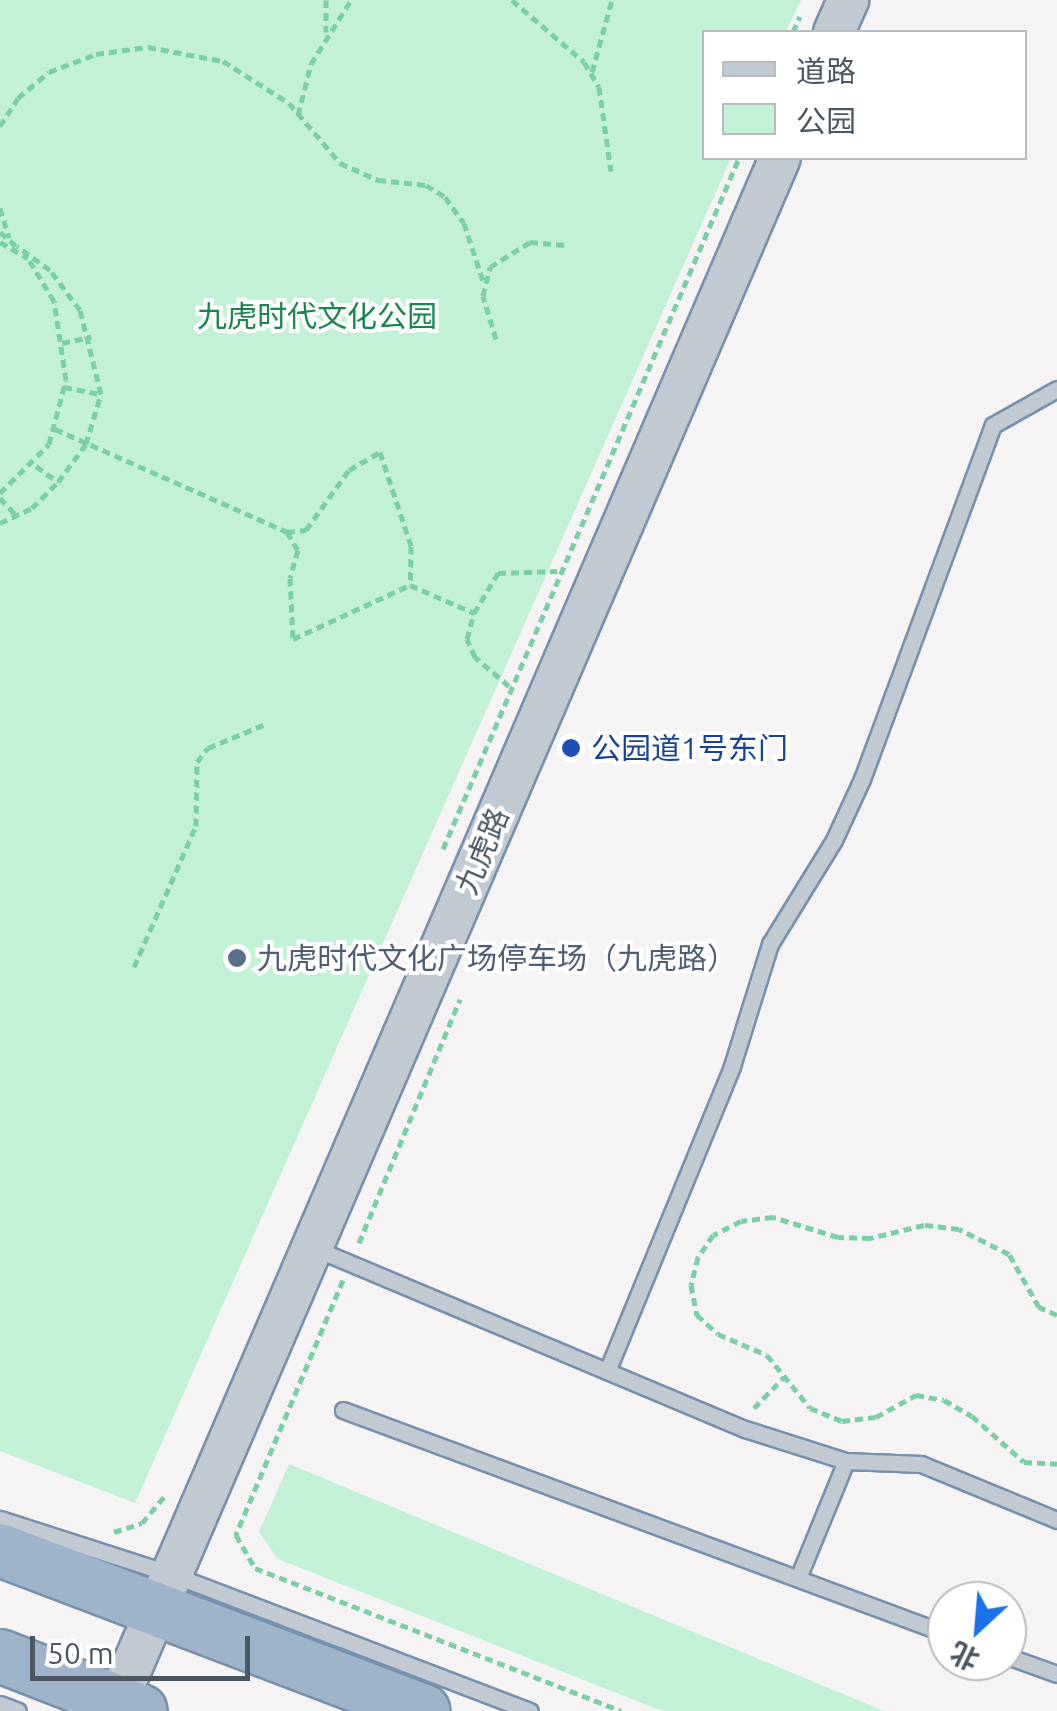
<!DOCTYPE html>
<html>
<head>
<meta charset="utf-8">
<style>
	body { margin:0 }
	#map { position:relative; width:1057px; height:1711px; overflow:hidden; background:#f5f3f3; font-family:Ubuntu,"Noto Sans SC",sans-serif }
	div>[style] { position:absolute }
	.green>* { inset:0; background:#c3f1d5 }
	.path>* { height:5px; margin-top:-2.5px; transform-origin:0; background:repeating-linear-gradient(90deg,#7ad0a6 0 8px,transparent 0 13px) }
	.roads { filter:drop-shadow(2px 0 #7690ad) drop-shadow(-2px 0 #7690ad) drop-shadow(0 2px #7690ad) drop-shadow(0 -2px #7690ad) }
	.service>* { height:15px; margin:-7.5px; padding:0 7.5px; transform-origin:7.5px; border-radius:7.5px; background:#c1cad2 }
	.tertiary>* { height:40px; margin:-20px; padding:0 20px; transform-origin:20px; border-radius:20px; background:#c1cad2 }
	.trunk>* { height:52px; margin:-26px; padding:0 26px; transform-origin:26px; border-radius:26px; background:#9fb4c9 }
	.dots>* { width:28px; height:28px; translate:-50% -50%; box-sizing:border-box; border:5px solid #fff; border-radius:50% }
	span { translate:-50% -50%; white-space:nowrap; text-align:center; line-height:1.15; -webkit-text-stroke:8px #fff; paint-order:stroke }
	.park-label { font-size:30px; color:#17864f }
	.transit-label { font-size:30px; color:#164399 }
	.left { translate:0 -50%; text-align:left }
	.street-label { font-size:30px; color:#4a5661 }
	.service-label { font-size:30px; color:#4e5e75 }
	.legend { position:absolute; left:702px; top:30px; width:325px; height:130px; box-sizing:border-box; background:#fff; border:2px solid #b7bbc0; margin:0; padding:12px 18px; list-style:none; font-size:30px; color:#4a5661 }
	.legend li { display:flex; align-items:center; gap:20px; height:50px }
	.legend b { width:50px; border:2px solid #b7bbc0 }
	.north { position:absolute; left:927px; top:1581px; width:100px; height:100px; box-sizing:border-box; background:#fff; border:2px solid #b7bbc0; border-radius:50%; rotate:206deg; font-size:28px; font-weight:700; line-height:40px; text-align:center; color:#4a5661 }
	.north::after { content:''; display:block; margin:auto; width:35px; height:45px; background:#1a73e8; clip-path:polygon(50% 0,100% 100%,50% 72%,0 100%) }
	.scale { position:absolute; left:30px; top:1636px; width:220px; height:45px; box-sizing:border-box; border:5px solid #4a5661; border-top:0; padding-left:12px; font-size:30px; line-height:35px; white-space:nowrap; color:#4a5661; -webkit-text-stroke:8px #fff; paint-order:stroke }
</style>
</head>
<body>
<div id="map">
	<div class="green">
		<i style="clip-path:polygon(0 0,801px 0,786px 32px,704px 32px,704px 158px,731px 158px,135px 1503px,0 1451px)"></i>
		<i style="clip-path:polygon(289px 1464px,884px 1711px,662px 1711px,278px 1559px,259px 1532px)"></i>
	</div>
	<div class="path">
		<i style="left:326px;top:0;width:32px;rotate:90deg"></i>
		<i style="left:512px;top:0;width:95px;rotate:40.7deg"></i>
		<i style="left:584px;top:62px;width:29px;rotate:59deg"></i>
		<i style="left:599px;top:87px;width:85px;rotate:81.9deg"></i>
		<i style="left:793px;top:32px;width:17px;rotate:-66deg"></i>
		<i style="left:592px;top:72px;width:75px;rotate:-74.5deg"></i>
		<i style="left:298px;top:115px;width:53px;rotate:-75.7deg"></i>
		<i style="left:311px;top:64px;width:75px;rotate:-58deg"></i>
		<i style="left:0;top:126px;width:33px;rotate:-57deg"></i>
		<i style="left:18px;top:98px;width:40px;rotate:-40deg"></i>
		<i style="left:49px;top:72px;width:50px;rotate:-21deg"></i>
		<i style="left:96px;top:54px;width:52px;rotate:-7.7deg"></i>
		<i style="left:148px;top:47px;width:76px;rotate:10.6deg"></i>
		<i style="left:223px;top:61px;width:78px;rotate:32.5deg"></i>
		<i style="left:289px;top:103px;width:79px;rotate:49.6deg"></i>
		<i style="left:340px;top:163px;width:42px;rotate:24.1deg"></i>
		<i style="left:378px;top:180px;width:48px;rotate:5.9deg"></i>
		<i style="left:426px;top:185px;width:22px;rotate:32deg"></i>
		<i style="left:445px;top:197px;width:32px;rotate:54deg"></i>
		<i style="left:464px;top:223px;width:64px;rotate:71.8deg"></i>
		<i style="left:0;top:208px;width:31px;rotate:73deg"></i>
		<i style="left:0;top:232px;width:23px;rotate:41deg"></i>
		<i style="left:0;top:242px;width:32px;rotate:30deg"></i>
		<i style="left:496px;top:339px;width:45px;rotate:-106.8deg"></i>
		<i style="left:483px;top:296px;width:30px;rotate:-76deg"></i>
		<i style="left:490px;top:267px;width:47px;rotate:-32deg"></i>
		<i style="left:530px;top:242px;width:35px;rotate:5deg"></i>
		<i style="left:62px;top:343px;width:30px;rotate:-12deg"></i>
		<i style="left:64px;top:387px;width:38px;rotate:11deg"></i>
		<i style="left:55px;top:429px;width:254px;rotate:23.9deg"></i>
		<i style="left:287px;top:532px;width:19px;rotate:-6deg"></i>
		<i style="left:306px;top:530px;width:74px;rotate:-54.4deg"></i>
		<i style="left:349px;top:470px;width:36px;rotate:-30deg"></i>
		<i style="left:380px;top:452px;width:99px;rotate:71.7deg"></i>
		<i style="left:411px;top:546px;width:39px;rotate:91deg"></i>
		<i style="left:36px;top:466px;width:27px;rotate:36deg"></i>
		<i style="left:0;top:493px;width:69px;rotate:-45deg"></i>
		<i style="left:49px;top:444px;width:66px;rotate:-75.1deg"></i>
		<i style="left:66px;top:380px;width:80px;rotate:-98.6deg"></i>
		<i style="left:54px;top:301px;width:50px;rotate:-121.2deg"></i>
		<i style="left:0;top:498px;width:23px;rotate:47deg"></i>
		<i style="left:0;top:523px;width:35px;rotate:-25deg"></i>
		<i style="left:32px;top:508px;width:37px;rotate:-45deg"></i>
		<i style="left:58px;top:482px;width:47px;rotate:-53.6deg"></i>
		<i style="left:86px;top:444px;width:52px;rotate:-73.3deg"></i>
		<i style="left:101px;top:394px;width:87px;rotate:-104deg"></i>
		<i style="left:80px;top:310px;width:50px;rotate:-126.9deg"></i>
		<i style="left:50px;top:270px;width:41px;rotate:-144deg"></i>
		<i style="left:287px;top:532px;width:21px;rotate:59deg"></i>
		<i style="left:298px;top:550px;width:29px;rotate:106deg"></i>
		<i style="left:290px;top:578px;width:61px;rotate:87.2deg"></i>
		<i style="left:293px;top:639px;width:129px;rotate:-24.8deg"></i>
		<i style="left:410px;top:585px;width:70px;rotate:23.6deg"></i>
		<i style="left:509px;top:686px;width:45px;rotate:-139.5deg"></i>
		<i style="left:475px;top:657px;width:20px;rotate:-114deg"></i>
		<i style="left:467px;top:639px;width:27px;rotate:-75deg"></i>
		<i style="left:474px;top:613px;width:47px;rotate:-59deg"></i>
		<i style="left:498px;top:573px;width:59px;rotate:-1.9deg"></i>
		<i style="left:443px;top:849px;width:752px;rotate:-66.81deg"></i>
		<i style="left:134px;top:967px;width:154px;rotate:-66.3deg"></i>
		<i style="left:196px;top:826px;width:64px;rotate:-89.1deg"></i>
		<i style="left:197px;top:762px;width:18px;rotate:-52deg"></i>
		<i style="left:208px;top:748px;width:60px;rotate:-22.7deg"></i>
		<i style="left:359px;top:1243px;width:264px;rotate:-67.5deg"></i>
		<i style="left:343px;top:1280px;width:277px;rotate:112.8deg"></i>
		<i style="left:236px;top:1535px;width:38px;rotate:60deg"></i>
		<i style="left:255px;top:1568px;width:393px;rotate:21.3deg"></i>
		<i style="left:1057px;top:1315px;width:20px;rotate:-156deg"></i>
		<i style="left:1039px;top:1307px;width:61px;rotate:-119.5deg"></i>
		<i style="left:1009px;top:1254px;width:56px;rotate:-153.4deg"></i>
		<i style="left:959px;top:1229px;width:35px;rotate:-173deg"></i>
		<i style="left:924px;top:1225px;width:56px;rotate:166.5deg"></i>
		<i style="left:870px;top:1238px;width:32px;rotate:-178deg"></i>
		<i style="left:838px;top:1237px;width:68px;rotate:-162.9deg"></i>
		<i style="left:773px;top:1217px;width:32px;rotate:173deg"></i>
		<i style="left:741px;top:1221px;width:31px;rotate:153deg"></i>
		<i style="left:713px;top:1235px;width:27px;rotate:124deg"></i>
		<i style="left:698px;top:1257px;width:29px;rotate:104deg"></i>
		<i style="left:691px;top:1285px;width:31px;rotate:79deg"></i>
		<i style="left:697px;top:1315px;width:28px;rotate:42deg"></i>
		<i style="left:718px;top:1334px;width:53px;rotate:23.2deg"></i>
		<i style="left:767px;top:1355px;width:68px;rotate:50.9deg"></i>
		<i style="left:810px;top:1408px;width:35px;rotate:22deg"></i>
		<i style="left:842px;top:1421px;width:34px;rotate:-7deg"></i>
		<i style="left:876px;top:1417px;width:46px;rotate:-28.8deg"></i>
		<i style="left:916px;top:1395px;width:28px;rotate:10deg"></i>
		<i style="left:944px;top:1400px;width:32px;rotate:30deg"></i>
		<i style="left:972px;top:1416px;width:69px;rotate:41.5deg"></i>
		<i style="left:1024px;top:1462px;width:33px;rotate:3deg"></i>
		<i style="left:754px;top:1408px;width:43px;rotate:-45.9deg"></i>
		<i style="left:114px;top:1532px;width:29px;rotate:-18deg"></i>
		<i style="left:142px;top:1523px;width:34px;rotate:-50deg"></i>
	</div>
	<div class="roads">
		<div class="service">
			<i style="left:314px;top:1248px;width:467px;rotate:22.8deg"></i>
			<i style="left:745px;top:1429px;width:106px;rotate:17.6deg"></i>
			<i style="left:846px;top:1461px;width:75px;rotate:2.3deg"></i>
			<i style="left:921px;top:1464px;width:147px;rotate:22.4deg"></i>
			<i style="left:608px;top:1369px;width:327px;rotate:-67.7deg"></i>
			<i style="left:732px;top:1066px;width:128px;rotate:-72.7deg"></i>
			<i style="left:770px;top:944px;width:122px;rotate:-58.4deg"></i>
			<i style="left:834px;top:840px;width:67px;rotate:-65.3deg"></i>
			<i style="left:862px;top:779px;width:377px;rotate:-69.7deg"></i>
			<i style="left:993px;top:425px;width:73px;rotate:-29.4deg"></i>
			<i style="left:343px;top:1410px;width:644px;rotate:20.35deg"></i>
			<i style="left:0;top:1519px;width:180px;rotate:17.8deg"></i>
			<i style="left:171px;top:1574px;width:384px;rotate:20.9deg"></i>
			<i style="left:798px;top:1578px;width:126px;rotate:-67.7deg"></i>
			<i style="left:1007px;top:1656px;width:53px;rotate:19.8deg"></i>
			<i style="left:0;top:1704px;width:19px;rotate:21deg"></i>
		</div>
		<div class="tertiary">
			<i style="left:834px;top:32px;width:35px;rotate:-66deg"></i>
			<i style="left:113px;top:1711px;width:1690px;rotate:-66.76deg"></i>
		</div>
		<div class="trunk">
			<i style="left:0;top:1550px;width:453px;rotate:20.8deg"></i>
			<i style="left:0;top:1656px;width:151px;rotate:21.3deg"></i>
		</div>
	</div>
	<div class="dots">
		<i style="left:571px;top:748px;background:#1a4fb4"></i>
		<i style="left:237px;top:958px;background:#5c6f8a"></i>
	</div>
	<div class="park-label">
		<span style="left:317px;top:316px">九虎时代文化公园</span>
	</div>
	<div class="transit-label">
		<span class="left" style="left:591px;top:748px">公园道1号东门</span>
	</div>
	<div class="street-label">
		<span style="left:482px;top:851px;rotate:-67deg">九虎路</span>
	</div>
	<div class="service-label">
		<span class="left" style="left:257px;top:958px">九虎时代文化广场停车场（九虎路）</span>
	</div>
	<ul class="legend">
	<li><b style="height:12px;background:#c1cad2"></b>道路</li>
	<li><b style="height:28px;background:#c3f1d5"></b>公园</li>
	</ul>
	<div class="north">北</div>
	<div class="scale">50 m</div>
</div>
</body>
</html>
